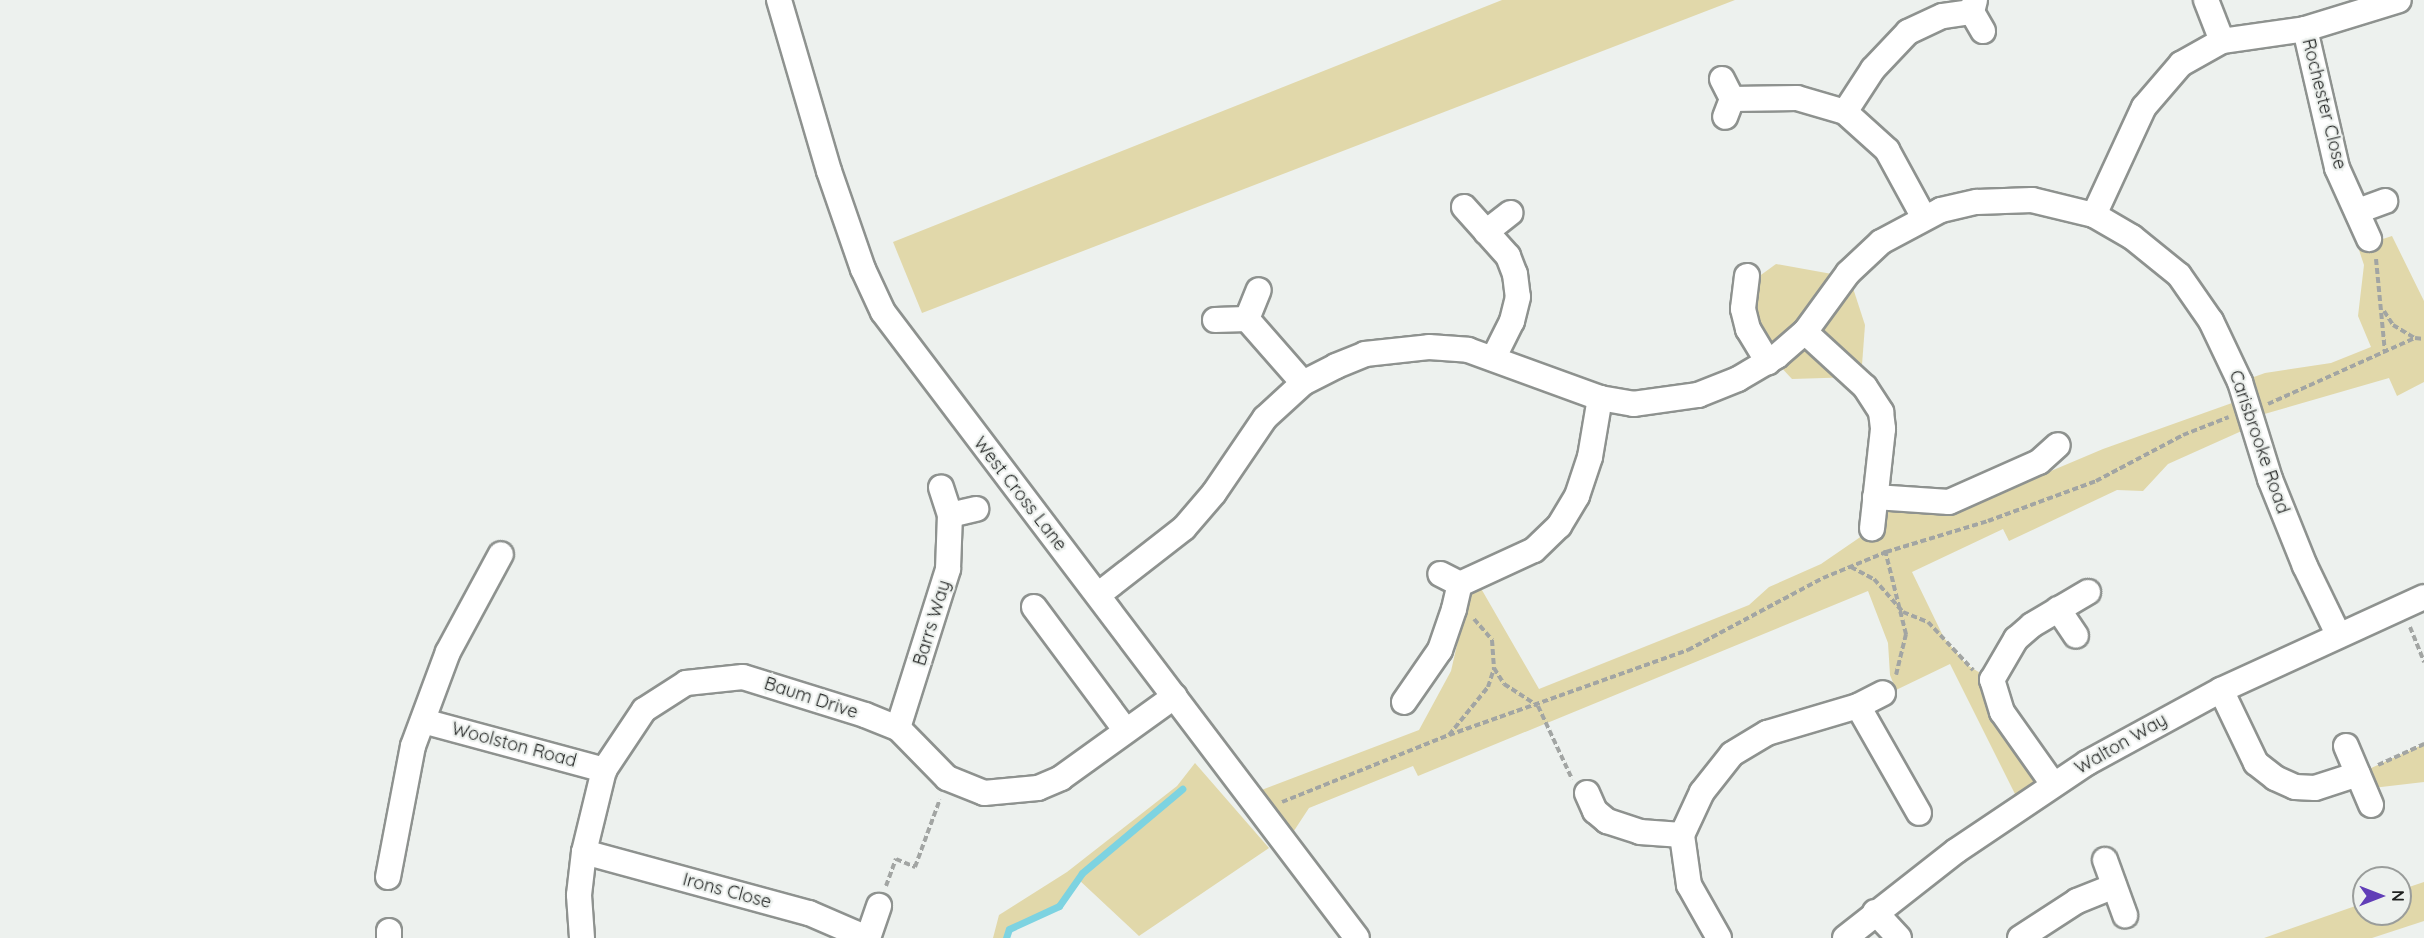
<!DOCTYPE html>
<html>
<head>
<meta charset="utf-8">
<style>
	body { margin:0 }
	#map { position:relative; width:2424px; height:938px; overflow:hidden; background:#edf1ee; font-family:Quicksand,sans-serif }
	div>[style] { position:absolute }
	.green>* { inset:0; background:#e1d8aa }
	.stream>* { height:7px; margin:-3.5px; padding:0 3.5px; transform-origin:3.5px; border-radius:3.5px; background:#7dd3e1 }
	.path>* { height:4px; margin-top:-2px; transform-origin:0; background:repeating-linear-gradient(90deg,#a2a5a3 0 6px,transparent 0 9px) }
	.roads { filter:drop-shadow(2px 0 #8e928f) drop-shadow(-2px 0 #8e928f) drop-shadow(0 2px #8e928f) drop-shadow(0 -2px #8e928f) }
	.minor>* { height:24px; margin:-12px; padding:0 12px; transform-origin:12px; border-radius:12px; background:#fff }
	span { translate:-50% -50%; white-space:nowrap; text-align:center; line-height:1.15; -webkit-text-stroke:4.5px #edf1ee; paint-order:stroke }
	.street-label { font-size:18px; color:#1e201f }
	.north { position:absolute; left:2352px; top:866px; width:60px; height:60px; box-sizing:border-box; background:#edf1ee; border:2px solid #9a9d9b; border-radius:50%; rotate:90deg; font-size:16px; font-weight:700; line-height:24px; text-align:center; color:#1e201f }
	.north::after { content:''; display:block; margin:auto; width:21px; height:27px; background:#613eb7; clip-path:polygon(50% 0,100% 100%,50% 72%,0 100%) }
</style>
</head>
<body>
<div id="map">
	<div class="green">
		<i style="clip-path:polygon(1502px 0,1735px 0,922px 313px,893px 242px)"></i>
		<i style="clip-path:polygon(2392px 236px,2424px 301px,2424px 382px,2397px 396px,2389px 378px,2254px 417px,2255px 425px,2168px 464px,2143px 491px,2117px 490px,2009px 541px,2003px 529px,1912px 572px,1944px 638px,1967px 665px,1992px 680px,2053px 784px,2021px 806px,1950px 664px,1896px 690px,1890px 675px,1888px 643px,1868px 591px,1418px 776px,1413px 766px,1309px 808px,1286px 843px,1251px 794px,1419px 730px,1451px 671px,1464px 614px,1454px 609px,1475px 578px,1539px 689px,1749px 605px,1769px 587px,1821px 564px,1872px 529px,1875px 497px,1980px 501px,2103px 449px,2246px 398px,2240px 382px,2265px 373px,2331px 363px,2371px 347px,2358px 316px,2364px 265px,2358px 247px)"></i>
		<i style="clip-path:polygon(1776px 264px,1832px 274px,1852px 285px,1865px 325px,1862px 365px,1856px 377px,1792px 379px,1754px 338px,1743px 288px)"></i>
		<i style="clip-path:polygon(2424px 744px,2424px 782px,2364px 789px,2358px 774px)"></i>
		<i style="clip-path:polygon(1195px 763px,1269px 848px,1139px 936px,1078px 879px,1059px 906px,1009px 929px,1006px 938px,993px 938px,999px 915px,1067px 872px,1177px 786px)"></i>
		<i style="clip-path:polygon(2424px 882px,2424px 921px,2372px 938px,2264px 938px,2364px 903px,2364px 914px,2400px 914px,2400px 890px)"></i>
	</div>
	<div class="stream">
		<i style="left:1006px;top:938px;width:9px;rotate:-72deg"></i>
		<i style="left:1009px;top:929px;width:55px;rotate:-24.7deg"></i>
		<i style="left:1059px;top:906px;width:40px;rotate:-55.1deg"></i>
		<i style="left:1082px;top:873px;width:131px;rotate:-40deg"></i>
	</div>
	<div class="path">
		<i style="left:2376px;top:259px;width:94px;rotate:84.5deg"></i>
		<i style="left:2384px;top:311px;width:17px;rotate:57deg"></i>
		<i style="left:2393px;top:325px;width:26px;rotate:31deg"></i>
		<i style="left:2268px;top:404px;width:161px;rotate:-24.2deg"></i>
		<i style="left:2415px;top:338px;width:9px;rotate:6deg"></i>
		<i style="left:1885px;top:550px;width:87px;rotate:76deg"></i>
		<i style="left:1906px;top:634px;width:42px;rotate:103.7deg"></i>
		<i style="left:1851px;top:567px;width:26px;rotate:28deg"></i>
		<i style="left:1874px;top:579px;width:44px;rotate:48.7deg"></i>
		<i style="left:1903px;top:612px;width:27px;rotate:22deg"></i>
		<i style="left:1928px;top:622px;width:66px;rotate:46.8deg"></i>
		<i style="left:1474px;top:619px;width:28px;rotate:49deg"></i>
		<i style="left:1492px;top:640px;width:28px;rotate:86deg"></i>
		<i style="left:1494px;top:668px;width:19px;rotate:58deg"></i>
		<i style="left:1504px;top:684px;width:40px;rotate:32.9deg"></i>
		<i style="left:1538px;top:706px;width:81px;rotate:65deg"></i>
		<i style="left:2410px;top:627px;width:38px;rotate:68deg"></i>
		<i style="left:1449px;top:735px;width:62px;rotate:-50.9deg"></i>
		<i style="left:1488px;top:687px;width:20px;rotate:-72deg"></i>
		<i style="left:2378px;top:765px;width:51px;rotate:-24.5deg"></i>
		<i style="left:1282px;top:802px;width:180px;rotate:-21.9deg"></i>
		<i style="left:1449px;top:735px;width:254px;rotate:-19.6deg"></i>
		<i style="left:1688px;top:650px;width:153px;rotate:-28.1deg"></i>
		<i style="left:1823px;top:578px;width:68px;rotate:-22.4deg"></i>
		<i style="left:1886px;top:552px;width:107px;rotate:-16.9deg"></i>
		<i style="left:1988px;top:521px;width:115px;rotate:-20.3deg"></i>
		<i style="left:2096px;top:481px;width:98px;rotate:-27.9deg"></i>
		<i style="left:2183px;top:435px;width:49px;rotate:-21.4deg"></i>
		<i style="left:886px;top:886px;width:29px;rotate:-70deg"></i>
		<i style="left:896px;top:859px;width:21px;rotate:23deg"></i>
		<i style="left:915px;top:867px;width:72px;rotate:-69.8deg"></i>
	</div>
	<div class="roads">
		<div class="minor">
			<i style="left:779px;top:0;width:178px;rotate:73.7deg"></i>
			<i style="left:829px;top:171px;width:104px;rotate:70.9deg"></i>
			<i style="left:863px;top:269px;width:47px;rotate:65.1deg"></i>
			<i style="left:883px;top:312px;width:785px;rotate:52.87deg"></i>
			<i style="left:1975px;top:0;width:12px;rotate:104deg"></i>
			<i style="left:1972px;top:12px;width:22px;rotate:60deg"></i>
			<i style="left:2206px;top:0;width:44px;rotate:68.7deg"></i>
			<i style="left:2305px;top:29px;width:143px;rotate:77deg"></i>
			<i style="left:2337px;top:168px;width:78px;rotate:65.7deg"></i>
			<i style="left:1722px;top:79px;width:22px;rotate:63deg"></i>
			<i style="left:1732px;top:99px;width:19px;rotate:111deg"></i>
			<i style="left:1732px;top:99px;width:65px;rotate:-0.9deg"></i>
			<i style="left:1797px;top:98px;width:50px;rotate:16.3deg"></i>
			<i style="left:1845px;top:112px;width:57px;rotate:42.1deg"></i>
			<i style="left:1887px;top:150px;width:77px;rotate:61.4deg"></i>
			<i style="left:1845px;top:112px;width:51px;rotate:-56.9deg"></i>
			<i style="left:1873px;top:69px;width:51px;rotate:-46.6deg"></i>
			<i style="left:1908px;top:32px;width:38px;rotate:-25deg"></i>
			<i style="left:1943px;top:16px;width:29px;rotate:-8deg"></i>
			<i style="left:1464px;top:207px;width:66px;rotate:48.1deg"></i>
			<i style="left:1508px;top:256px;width:19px;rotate:69deg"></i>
			<i style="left:1515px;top:274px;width:23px;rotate:83deg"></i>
			<i style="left:1518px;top:297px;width:25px;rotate:104deg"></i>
			<i style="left:1512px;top:321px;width:42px;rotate:116.6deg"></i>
			<i style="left:2358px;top:211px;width:29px;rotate:-20deg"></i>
			<i style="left:2094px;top:215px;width:119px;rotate:-65.2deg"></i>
			<i style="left:2144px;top:107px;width:57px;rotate:-49.3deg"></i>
			<i style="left:2181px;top:64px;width:47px;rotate:-29.3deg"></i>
			<i style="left:2222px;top:41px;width:84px;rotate:-8.2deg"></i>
			<i style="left:2305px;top:29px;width:98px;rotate:-17.1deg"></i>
			<i style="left:1486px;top:232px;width:31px;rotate:-38deg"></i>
			<i style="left:1747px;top:276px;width:33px;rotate:97deg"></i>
			<i style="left:1743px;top:309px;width:21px;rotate:76deg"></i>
			<i style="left:1748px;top:329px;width:39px;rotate:59deg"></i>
			<i style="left:1247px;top:319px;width:85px;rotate:48.8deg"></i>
			<i style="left:1215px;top:320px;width:32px;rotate:-2deg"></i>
			<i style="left:1247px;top:319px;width:31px;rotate:-68deg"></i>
			<i style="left:1805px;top:332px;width:81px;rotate:42.5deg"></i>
			<i style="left:1865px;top:387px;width:30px;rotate:57deg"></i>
			<i style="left:1881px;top:412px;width:17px;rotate:83deg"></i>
			<i style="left:1883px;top:429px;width:100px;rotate:96.3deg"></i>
			<i style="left:1875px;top:497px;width:74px;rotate:3.9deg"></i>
			<i style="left:1949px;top:502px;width:98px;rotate:-24deg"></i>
			<i style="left:2039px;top:462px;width:25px;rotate:-42deg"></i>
			<i style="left:950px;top:515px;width:27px;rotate:-13deg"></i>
			<i style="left:1460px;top:584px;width:81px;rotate:-24.7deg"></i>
			<i style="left:1534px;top:550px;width:35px;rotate:-44deg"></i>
			<i style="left:1559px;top:526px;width:35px;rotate:-59deg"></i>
			<i style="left:1577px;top:496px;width:41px;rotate:-71.6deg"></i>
			<i style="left:1590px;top:457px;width:60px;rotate:-80.4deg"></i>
			<i style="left:1098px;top:595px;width:109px;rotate:-37.9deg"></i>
			<i style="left:1184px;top:528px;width:46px;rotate:-49.4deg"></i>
			<i style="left:1214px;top:493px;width:91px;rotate:-55.8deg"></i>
			<i style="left:1265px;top:418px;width:52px;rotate:-42.6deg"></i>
			<i style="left:1303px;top:383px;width:37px;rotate:-27deg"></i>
			<i style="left:1336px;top:366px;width:31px;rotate:-22deg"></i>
			<i style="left:1365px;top:354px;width:64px;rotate:-6.2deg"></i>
			<i style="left:1429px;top:347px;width:39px;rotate:4deg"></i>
			<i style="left:1468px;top:350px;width:140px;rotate:20deg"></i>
			<i style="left:1600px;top:398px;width:34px;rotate:10deg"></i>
			<i style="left:1633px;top:404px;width:66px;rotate:-7.9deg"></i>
			<i style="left:1698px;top:395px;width:43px;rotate:-21.8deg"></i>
			<i style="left:1738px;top:379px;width:45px;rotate:-30.5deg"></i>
			<i style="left:1777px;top:356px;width:37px;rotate:-41deg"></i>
			<i style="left:1805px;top:332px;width:73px;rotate:-53.9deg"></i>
			<i style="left:1848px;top:273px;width:45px;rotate:-43.2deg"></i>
			<i style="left:1881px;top:242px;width:68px;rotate:-28.1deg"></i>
			<i style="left:1941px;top:210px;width:37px;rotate:-13deg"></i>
			<i style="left:1977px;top:202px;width:55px;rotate:-2.1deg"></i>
			<i style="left:2032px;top:200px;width:64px;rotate:13.6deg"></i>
			<i style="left:2094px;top:215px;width:44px;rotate:30.1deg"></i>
			<i style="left:2132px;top:237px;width:60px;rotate:39deg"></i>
			<i style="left:2179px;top:275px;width:56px;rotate:55.2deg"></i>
			<i style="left:2211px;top:321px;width:68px;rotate:64.6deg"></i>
			<i style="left:2240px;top:382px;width:102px;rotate:72.8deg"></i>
			<i style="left:2270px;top:479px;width:94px;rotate:68.1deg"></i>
			<i style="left:2305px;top:566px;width:76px;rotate:64.1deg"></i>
			<i style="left:1034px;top:607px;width:154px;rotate:53.4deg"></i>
			<i style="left:2058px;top:609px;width:32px;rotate:56deg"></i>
			<i style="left:2221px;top:690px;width:81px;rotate:64.4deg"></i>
			<i style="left:2256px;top:763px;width:24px;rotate:38deg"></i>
			<i style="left:2275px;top:778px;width:22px;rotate:24deg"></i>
			<i style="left:2295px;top:787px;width:20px;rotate:3deg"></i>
			<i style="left:2315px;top:788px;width:45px;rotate:-18deg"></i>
			<i style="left:1404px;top:702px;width:63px;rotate:-55.3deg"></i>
			<i style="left:1440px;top:650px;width:43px;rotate:-71.1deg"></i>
			<i style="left:1454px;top:609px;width:26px;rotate:-77deg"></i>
			<i style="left:1460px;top:584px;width:22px;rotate:-153deg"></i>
			<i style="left:1858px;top:706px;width:123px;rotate:60.3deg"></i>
			<i style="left:423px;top:721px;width:188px;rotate:15.1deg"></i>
			<i style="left:898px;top:728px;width:167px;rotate:-72.5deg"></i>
			<i style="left:948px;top:569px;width:54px;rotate:-87.9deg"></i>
			<i style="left:950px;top:515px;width:29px;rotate:-108deg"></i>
			<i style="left:2346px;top:746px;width:64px;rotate:67deg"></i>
			<i style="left:2053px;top:784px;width:88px;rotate:-125.3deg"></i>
			<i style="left:2002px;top:712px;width:34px;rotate:-107deg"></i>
			<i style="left:1992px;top:680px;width:48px;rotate:-59.7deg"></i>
			<i style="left:2016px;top:639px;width:21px;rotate:-41deg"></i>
			<i style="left:2032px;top:625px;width:65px;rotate:-30.5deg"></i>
			<i style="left:1587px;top:793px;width:20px;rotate:66deg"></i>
			<i style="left:1595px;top:811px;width:16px;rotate:40deg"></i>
			<i style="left:1607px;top:821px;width:35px;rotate:18deg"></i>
			<i style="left:1640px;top:832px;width:42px;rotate:4.1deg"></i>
			<i style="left:584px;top:852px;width:233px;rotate:15.2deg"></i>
			<i style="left:809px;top:913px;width:63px;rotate:23.3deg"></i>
			<i style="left:2105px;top:860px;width:59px;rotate:70deg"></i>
			<i style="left:388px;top:877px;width:133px;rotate:-79.2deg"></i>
			<i style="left:413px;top:746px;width:100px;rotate:-69.6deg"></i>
			<i style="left:448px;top:652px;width:111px;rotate:-61.6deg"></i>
			<i style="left:1875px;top:912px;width:35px;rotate:47deg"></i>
			<i style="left:389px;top:931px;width:7px;rotate:90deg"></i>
			<i style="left:582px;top:938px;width:43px;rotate:-94deg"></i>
			<i style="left:579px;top:895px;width:43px;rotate:-83.4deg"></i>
			<i style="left:584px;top:852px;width:84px;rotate:-76.3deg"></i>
			<i style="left:604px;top:770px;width:72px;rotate:-56.3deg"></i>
			<i style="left:644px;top:710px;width:50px;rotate:-32.7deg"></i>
			<i style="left:686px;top:683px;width:57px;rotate:-6deg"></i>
			<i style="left:743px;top:677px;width:128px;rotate:17.3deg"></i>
			<i style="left:865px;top:715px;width:35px;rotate:22deg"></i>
			<i style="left:898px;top:728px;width:70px;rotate:45.6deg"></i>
			<i style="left:947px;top:778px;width:40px;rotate:22deg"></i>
			<i style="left:984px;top:793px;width:54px;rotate:-5.3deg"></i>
			<i style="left:1038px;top:788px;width:25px;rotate:-23deg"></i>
			<i style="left:1061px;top:778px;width:140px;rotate:-35.7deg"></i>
			<i style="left:868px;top:938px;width:34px;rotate:-71deg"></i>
			<i style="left:1719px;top:938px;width:61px;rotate:-119.5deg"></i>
			<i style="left:1689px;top:885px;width:50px;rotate:-98deg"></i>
			<i style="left:1682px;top:835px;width:47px;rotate:-65.1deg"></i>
			<i style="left:1702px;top:792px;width:48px;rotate:-51.7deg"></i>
			<i style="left:1732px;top:754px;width:41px;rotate:-31deg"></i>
			<i style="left:1767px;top:733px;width:95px;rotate:-16.5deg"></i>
			<i style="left:1858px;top:706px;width:28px;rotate:-27deg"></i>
			<i style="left:1845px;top:938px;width:141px;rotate:-38.1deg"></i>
			<i style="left:1956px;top:851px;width:158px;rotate:-33.9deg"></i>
			<i style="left:2087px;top:763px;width:153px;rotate:-28.6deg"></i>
			<i style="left:2221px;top:690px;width:223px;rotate:-24.6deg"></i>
			<i style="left:2020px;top:938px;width:68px;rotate:-33deg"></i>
			<i style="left:2077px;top:901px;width:40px;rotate:-22deg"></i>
		</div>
	</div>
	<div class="street-label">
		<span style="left:2324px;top:104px;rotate:76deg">Rochester Close</span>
		<span style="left:2259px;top:442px;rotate:71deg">Carisbrooke Road</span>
		<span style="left:1020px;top:494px;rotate:52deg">West Cross Lane</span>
		<span style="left:932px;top:623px;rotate:-73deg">Barrs Way</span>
		<span style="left:811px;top:698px;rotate:18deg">Baum Drive</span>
		<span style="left:2121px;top:744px;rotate:-30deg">Walton Way</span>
		<span style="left:514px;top:745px;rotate:15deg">Woolston Road</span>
		<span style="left:727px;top:891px;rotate:15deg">Irons Close</span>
	</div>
	<div class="north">N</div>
</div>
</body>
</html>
